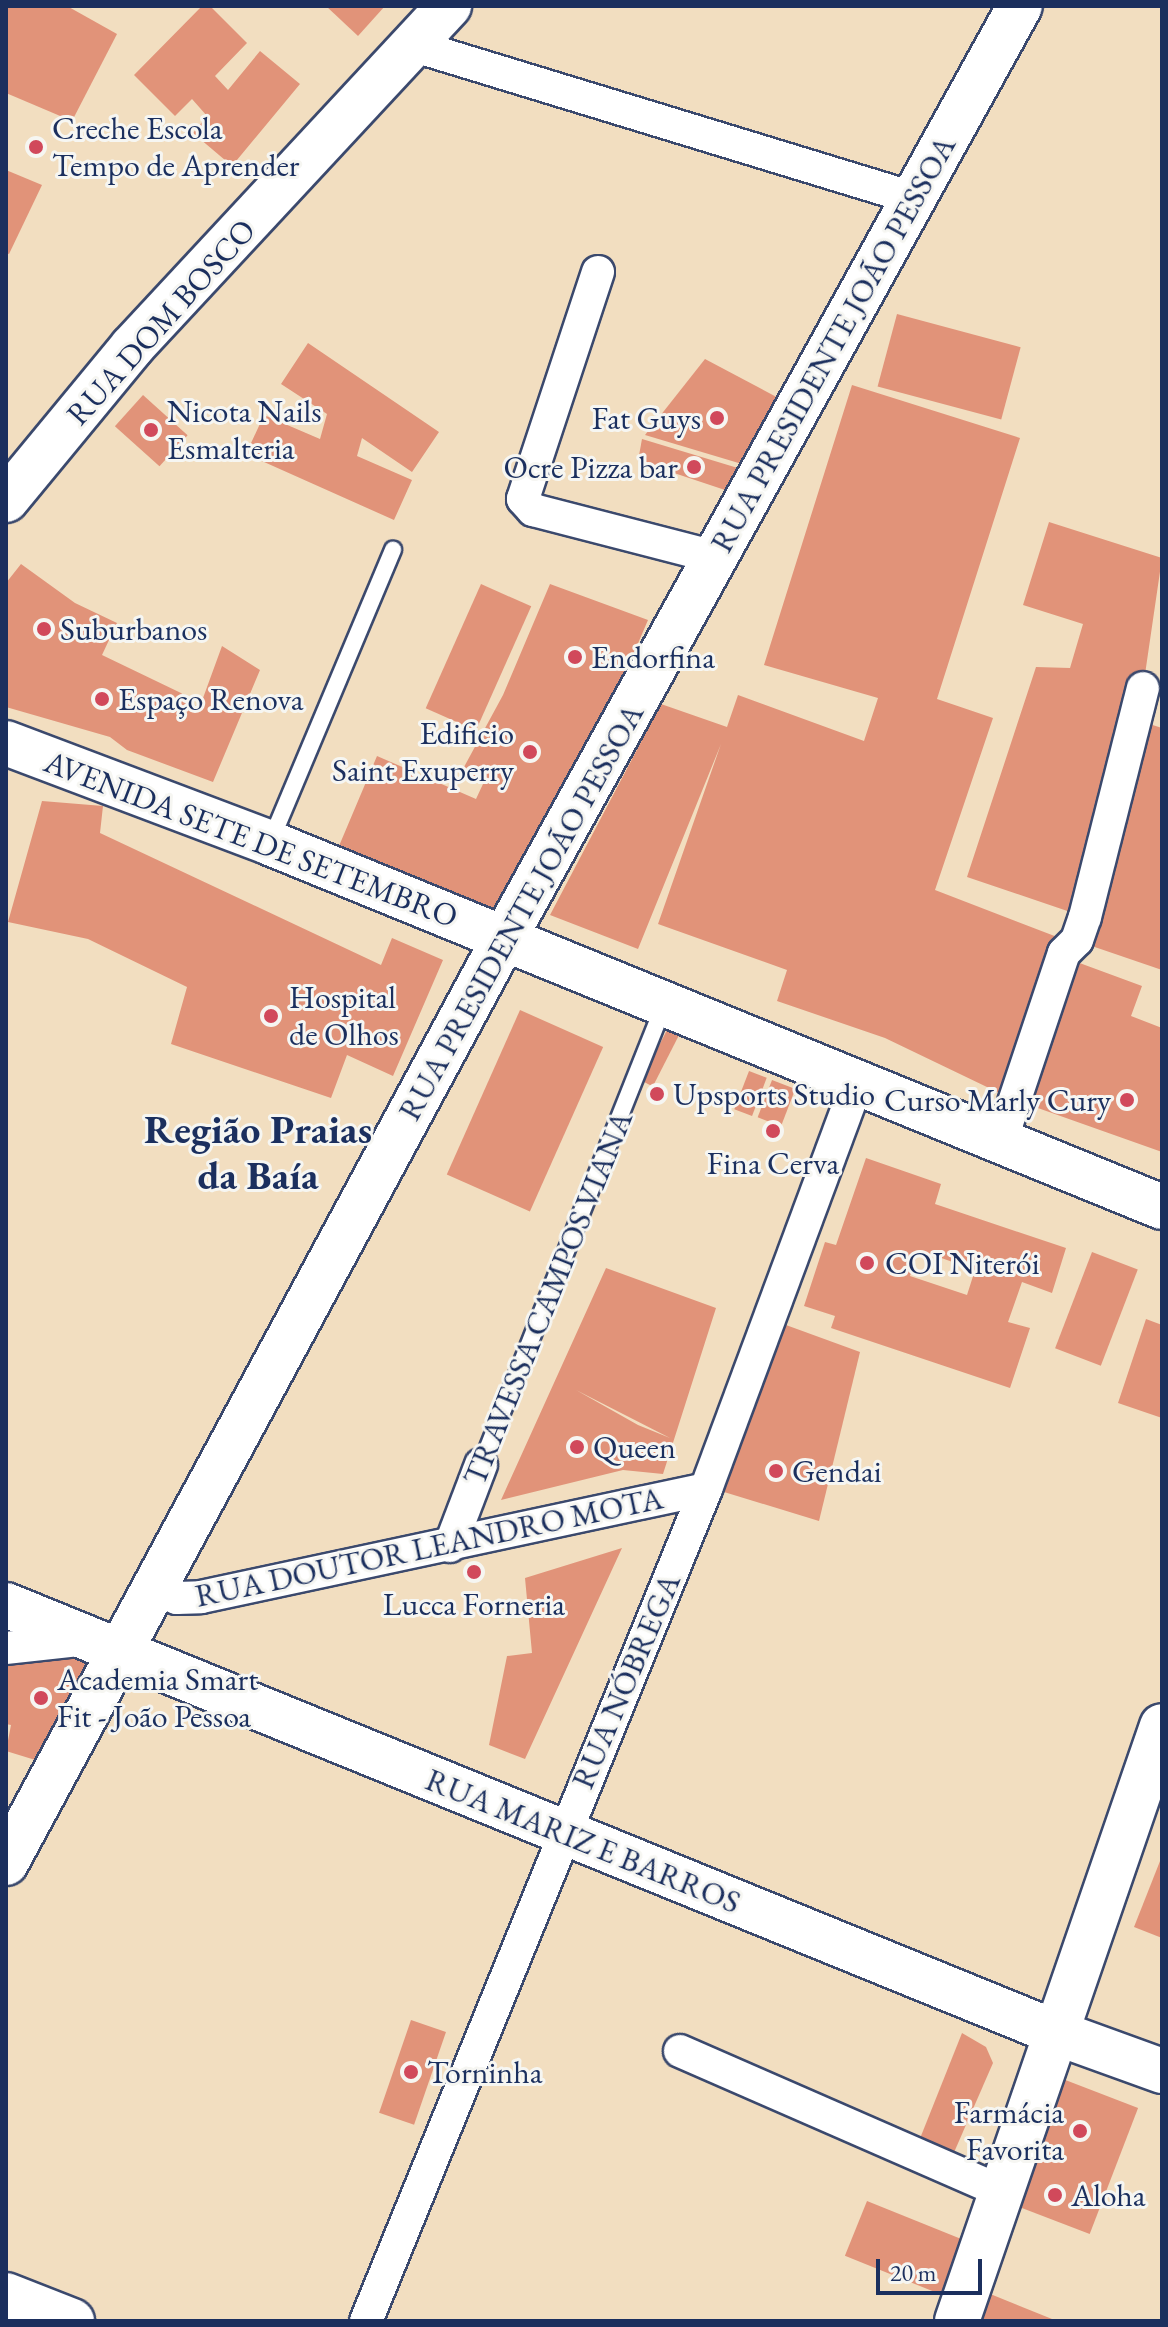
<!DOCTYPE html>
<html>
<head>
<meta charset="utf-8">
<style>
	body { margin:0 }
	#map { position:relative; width:1168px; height:2327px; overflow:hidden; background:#f2dec0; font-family:"EB Garamond",serif }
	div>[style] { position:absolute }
	.building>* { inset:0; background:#e19379; transform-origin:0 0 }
	.roads { filter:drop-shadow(2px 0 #3b496d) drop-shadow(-2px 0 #3b496d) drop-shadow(0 2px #3b496d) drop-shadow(0 -2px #3b496d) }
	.lane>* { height:16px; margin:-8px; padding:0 8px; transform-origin:8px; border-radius:8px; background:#fff }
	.street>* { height:32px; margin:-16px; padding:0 16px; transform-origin:16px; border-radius:16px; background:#fff }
	.secondary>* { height:44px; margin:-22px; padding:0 22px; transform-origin:22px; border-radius:22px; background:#fff }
	.dots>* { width:22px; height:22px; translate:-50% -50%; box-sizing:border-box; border:4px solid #f6f6f2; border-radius:50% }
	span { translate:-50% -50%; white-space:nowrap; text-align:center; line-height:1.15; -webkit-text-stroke:6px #f6f6f2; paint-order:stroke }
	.poi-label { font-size:32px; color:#1b2f5e }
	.left { translate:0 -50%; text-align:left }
	.right { translate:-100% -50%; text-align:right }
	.street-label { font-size:32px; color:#1b2f5e }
	.district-label { font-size:40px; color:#1b2f5e; font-weight:700 }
	.frame { position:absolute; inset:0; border:8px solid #1b2f5e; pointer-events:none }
	.scale { position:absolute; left:876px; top:2259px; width:106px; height:36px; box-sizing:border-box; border:4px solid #1b2f5e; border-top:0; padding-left:10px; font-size:24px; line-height:28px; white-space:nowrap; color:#1b2f5e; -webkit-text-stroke:6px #f6f6f2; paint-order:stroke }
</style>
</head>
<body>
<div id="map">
	<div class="building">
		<i style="clip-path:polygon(6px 6px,67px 6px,117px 34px,72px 121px,6px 93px)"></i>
		<i style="clip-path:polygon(202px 6px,210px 6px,247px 43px,215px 76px,228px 90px,260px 51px,300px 84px,232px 166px,193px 133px,207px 116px,192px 99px,175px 116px,134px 75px)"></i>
		<i style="clip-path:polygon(326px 6px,385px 6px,358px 36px)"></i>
		<i style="clip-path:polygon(6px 170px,42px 185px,9px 254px,6px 253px)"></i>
		<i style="left:897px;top:314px;width:128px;height:75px;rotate:15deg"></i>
		<i style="clip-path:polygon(308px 343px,439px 432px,412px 472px,362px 438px,357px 456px,412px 480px,394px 520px,246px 454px,264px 415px,320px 439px,327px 414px,281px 384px)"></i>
		<i style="clip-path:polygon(705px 359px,784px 401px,752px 467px,645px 435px)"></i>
		<i style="clip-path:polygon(852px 385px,1020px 438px,937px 699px,993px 718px,935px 890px,1065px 940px,1014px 1100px,885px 1038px,777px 1001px,787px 970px,658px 924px,721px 744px,638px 949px,550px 915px,661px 704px,727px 727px,738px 695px,864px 741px,878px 698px,764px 665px)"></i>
		<i style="left:143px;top:395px;width:60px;height:42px;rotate:42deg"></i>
		<i style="clip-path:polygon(642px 439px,751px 472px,740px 495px,638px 461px)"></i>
		<i style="clip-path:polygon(1049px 522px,1162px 558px,1143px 688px,1085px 917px,967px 877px,1036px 667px,1070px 668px,1083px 624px,1023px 605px)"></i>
		<i style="clip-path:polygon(21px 564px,75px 603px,117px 623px,102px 655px,181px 693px,199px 709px,222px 646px,260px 670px,213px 782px,127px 750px,110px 737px,6px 707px,6px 583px)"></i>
		<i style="left:481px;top:584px;width:55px;height:136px;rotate:24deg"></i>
		<i style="clip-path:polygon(550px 584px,648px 620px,598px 737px,506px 920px,339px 846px,377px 756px,476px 799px,483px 784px,464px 767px,503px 695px)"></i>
		<i style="clip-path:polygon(1140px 721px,1162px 728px,1162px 970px,1083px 943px)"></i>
		<i style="clip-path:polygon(42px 801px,103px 806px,100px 833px,381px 965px,392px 938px,443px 960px,393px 1076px,347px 1055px,331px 1098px,171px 1044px,187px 987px,88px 939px,8px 922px)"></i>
		<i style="clip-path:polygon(1066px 958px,1142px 986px,1131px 1016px,1162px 1028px,1162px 1152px,1015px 1100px)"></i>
		<i style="left:520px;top:1010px;width:91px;height:180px;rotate:24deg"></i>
		<i style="left:668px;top:1028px;width:13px;height:59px;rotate:27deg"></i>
		<i style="left:749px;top:1071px;width:19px;height:41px;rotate:21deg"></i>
		<i style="left:772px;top:1080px;width:25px;height:40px;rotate:21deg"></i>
		<i style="clip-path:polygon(evenodd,866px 1158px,941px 1184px,935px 1204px,1066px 1248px,1052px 1293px,1022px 1282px,1008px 1322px,1030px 1328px,1010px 1388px,831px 1328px,835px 1316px,804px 1306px,825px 1242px,836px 1245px,866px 1158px,919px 1250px,975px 1270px,967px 1295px,910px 1276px,919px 1250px)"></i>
		<i style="left:1092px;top:1252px;width:49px;height:103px;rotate:21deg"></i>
		<i style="clip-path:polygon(evenodd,606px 1268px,716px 1308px,663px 1474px,623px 1470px,501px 1500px,606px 1268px,576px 1390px,670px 1438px,638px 1425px,576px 1390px)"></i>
		<i style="clip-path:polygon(1146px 1319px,1162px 1325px,1162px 1418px,1118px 1403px)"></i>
		<i style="clip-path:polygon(775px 1321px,860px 1352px,819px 1521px,711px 1488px)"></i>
		<i style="clip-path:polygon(622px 1548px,525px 1759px,489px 1745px,507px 1656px,532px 1653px,525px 1578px)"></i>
		<i style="clip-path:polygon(82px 1656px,87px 1672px,45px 1763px,6px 1751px,11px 1725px,6px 1724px,6px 1665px)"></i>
		<i style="clip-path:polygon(1162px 1856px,1162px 1938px,1134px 1927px)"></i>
		<i style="left:411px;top:2020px;width:37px;height:98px;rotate:19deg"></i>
		<i style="clip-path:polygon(962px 2033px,986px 2047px,993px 2063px,952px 2157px,917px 2146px)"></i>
		<i style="left:1055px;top:2076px;width:89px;height:135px;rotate:21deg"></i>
		<i style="left:867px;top:2201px;width:105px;height:59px;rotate:22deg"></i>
		<i style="clip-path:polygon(973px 2287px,1057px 2321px,960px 2321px)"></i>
	</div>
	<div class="roads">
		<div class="lane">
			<i style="left:271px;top:840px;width:315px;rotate:-67.2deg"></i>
			<i style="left:481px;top:1465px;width:493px;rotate:-68.3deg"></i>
		</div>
		<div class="street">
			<i style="left:415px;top:46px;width:521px;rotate:16.97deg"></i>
			<i style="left:598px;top:272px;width:239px;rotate:108.3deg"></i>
			<i style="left:523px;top:499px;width:15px;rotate:48deg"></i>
			<i style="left:533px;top:510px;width:188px;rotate:14.5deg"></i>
			<i style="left:1001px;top:1141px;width:198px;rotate:-71.5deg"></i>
			<i style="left:1064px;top:953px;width:18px;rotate:-45deg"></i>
			<i style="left:1077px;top:940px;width:24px;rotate:-71deg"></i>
			<i style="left:1085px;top:917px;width:236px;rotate:-75.8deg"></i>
			<i style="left:450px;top:1546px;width:87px;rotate:-69.1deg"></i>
			<i style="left:153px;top:1587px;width:26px;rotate:25deg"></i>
			<i style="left:177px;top:1598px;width:24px;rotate:-2deg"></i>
			<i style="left:201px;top:1597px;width:516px;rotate:-12.07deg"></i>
			<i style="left:6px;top:1648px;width:82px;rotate:-6.3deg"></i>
			<i style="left:680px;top:2051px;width:352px;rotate:23.6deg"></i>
			<i style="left:366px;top:2321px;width:899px;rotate:-67.77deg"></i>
			<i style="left:706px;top:1489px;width:434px;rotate:-69.6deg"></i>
		</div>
		<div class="secondary">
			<i style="left:6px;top:500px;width:198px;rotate:-50.5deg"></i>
			<i style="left:132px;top:347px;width:466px;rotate:-47.1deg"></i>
			<i style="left:6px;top:743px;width:282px;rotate:20.7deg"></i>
			<i style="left:270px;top:843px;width:963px;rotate:22.2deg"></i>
			<i style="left:6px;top:1605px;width:1135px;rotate:22.16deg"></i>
			<i style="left:1057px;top:2033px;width:112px;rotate:19.9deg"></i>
			<i style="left:6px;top:1863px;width:1050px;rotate:-61.68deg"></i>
			<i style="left:504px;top:939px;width:1066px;rotate:-61.06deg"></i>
			<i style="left:6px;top:2295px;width:71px;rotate:21.5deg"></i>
			<i style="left:957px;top:2321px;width:629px;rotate:-70.99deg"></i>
		</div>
	</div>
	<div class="dots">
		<i style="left:36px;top:147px;background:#d1495b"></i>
		<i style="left:717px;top:418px;background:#d1495b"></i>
		<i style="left:151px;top:430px;background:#d1495b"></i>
		<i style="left:694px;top:467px;background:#d1495b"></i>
		<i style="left:44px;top:629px;background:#d1495b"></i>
		<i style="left:575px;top:657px;background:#d1495b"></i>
		<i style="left:102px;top:699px;background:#d1495b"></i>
		<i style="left:530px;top:752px;background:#d1495b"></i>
		<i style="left:271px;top:1016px;background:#d1495b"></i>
		<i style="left:657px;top:1094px;background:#d1495b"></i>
		<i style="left:1127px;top:1100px;background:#d1495b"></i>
		<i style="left:773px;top:1131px;background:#d1495b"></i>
		<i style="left:867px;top:1263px;background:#d1495b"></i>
		<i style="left:577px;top:1447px;background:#d1495b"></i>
		<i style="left:776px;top:1471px;background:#d1495b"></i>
		<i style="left:474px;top:1572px;background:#d1495b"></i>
		<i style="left:41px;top:1698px;background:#d1495b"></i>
		<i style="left:411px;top:2072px;background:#d1495b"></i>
		<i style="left:1080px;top:2131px;background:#d1495b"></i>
		<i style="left:1055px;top:2195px;background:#d1495b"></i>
	</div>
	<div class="poi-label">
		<span class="left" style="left:52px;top:147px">Creche Escola<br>Tempo de Aprender</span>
		<span class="left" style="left:167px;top:430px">Nicota Nails<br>Esmalteria</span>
		<span class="right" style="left:701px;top:418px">Fat Guys</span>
		<span class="right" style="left:678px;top:467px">Ocre Pizza bar</span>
		<span class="left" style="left:60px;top:629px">Suburbanos</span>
		<span class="left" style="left:591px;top:657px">Endorfina</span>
		<span class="left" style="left:118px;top:699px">Espaço Renova</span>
		<span class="right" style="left:514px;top:752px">Edificio<br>Saint Exuperry</span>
		<span class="left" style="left:289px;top:1016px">Hospital<br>de Olhos</span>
		<span class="left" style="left:673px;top:1094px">Upsports Studio</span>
		<span class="right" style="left:1111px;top:1100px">Curso Marly Cury</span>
		<span style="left:773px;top:1163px">Fina Cerva</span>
		<span class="left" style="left:885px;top:1263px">COI Niterói</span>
		<span class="left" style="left:593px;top:1447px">Queen</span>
		<span class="left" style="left:792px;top:1471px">Gendai</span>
		<span style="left:474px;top:1604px">Lucca Forneria</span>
		<span class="left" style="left:57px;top:1698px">Academia Smart<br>Fit - João Pessoa</span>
		<span class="left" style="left:427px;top:2072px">Torninha</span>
		<span class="right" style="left:1064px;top:2131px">Farmácia<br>Favorita</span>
		<span class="left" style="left:1071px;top:2195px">Aloha</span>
	</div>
	<div class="street-label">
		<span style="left:161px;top:322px;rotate:-48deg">RUA DOM BOSCO</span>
		<span style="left:833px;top:344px;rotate:-61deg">RUA PRESIDENTE JOÃO PESSOA</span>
		<span style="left:251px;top:839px;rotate:21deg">AVENIDA SETE DE SETEMBRO</span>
		<span style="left:521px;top:912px;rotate:-61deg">RUA PRESIDENTE JOÃO PESSOA</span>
		<span style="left:548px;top:1298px;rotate:-68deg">TRAVESSA CAMPOS VIANA</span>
		<span style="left:429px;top:1547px;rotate:-12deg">RUA DOUTOR LEANDRO MOTA</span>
		<span style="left:626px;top:1681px;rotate:-67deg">RUA NÓBREGA</span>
		<span style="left:583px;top:1841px;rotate:22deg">RUA MARIZ E BARROS</span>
	</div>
	<div class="district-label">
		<span style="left:258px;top:1152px">Região Praias<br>da Baía</span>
	</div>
	<div class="frame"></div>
	<div class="scale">20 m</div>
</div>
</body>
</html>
